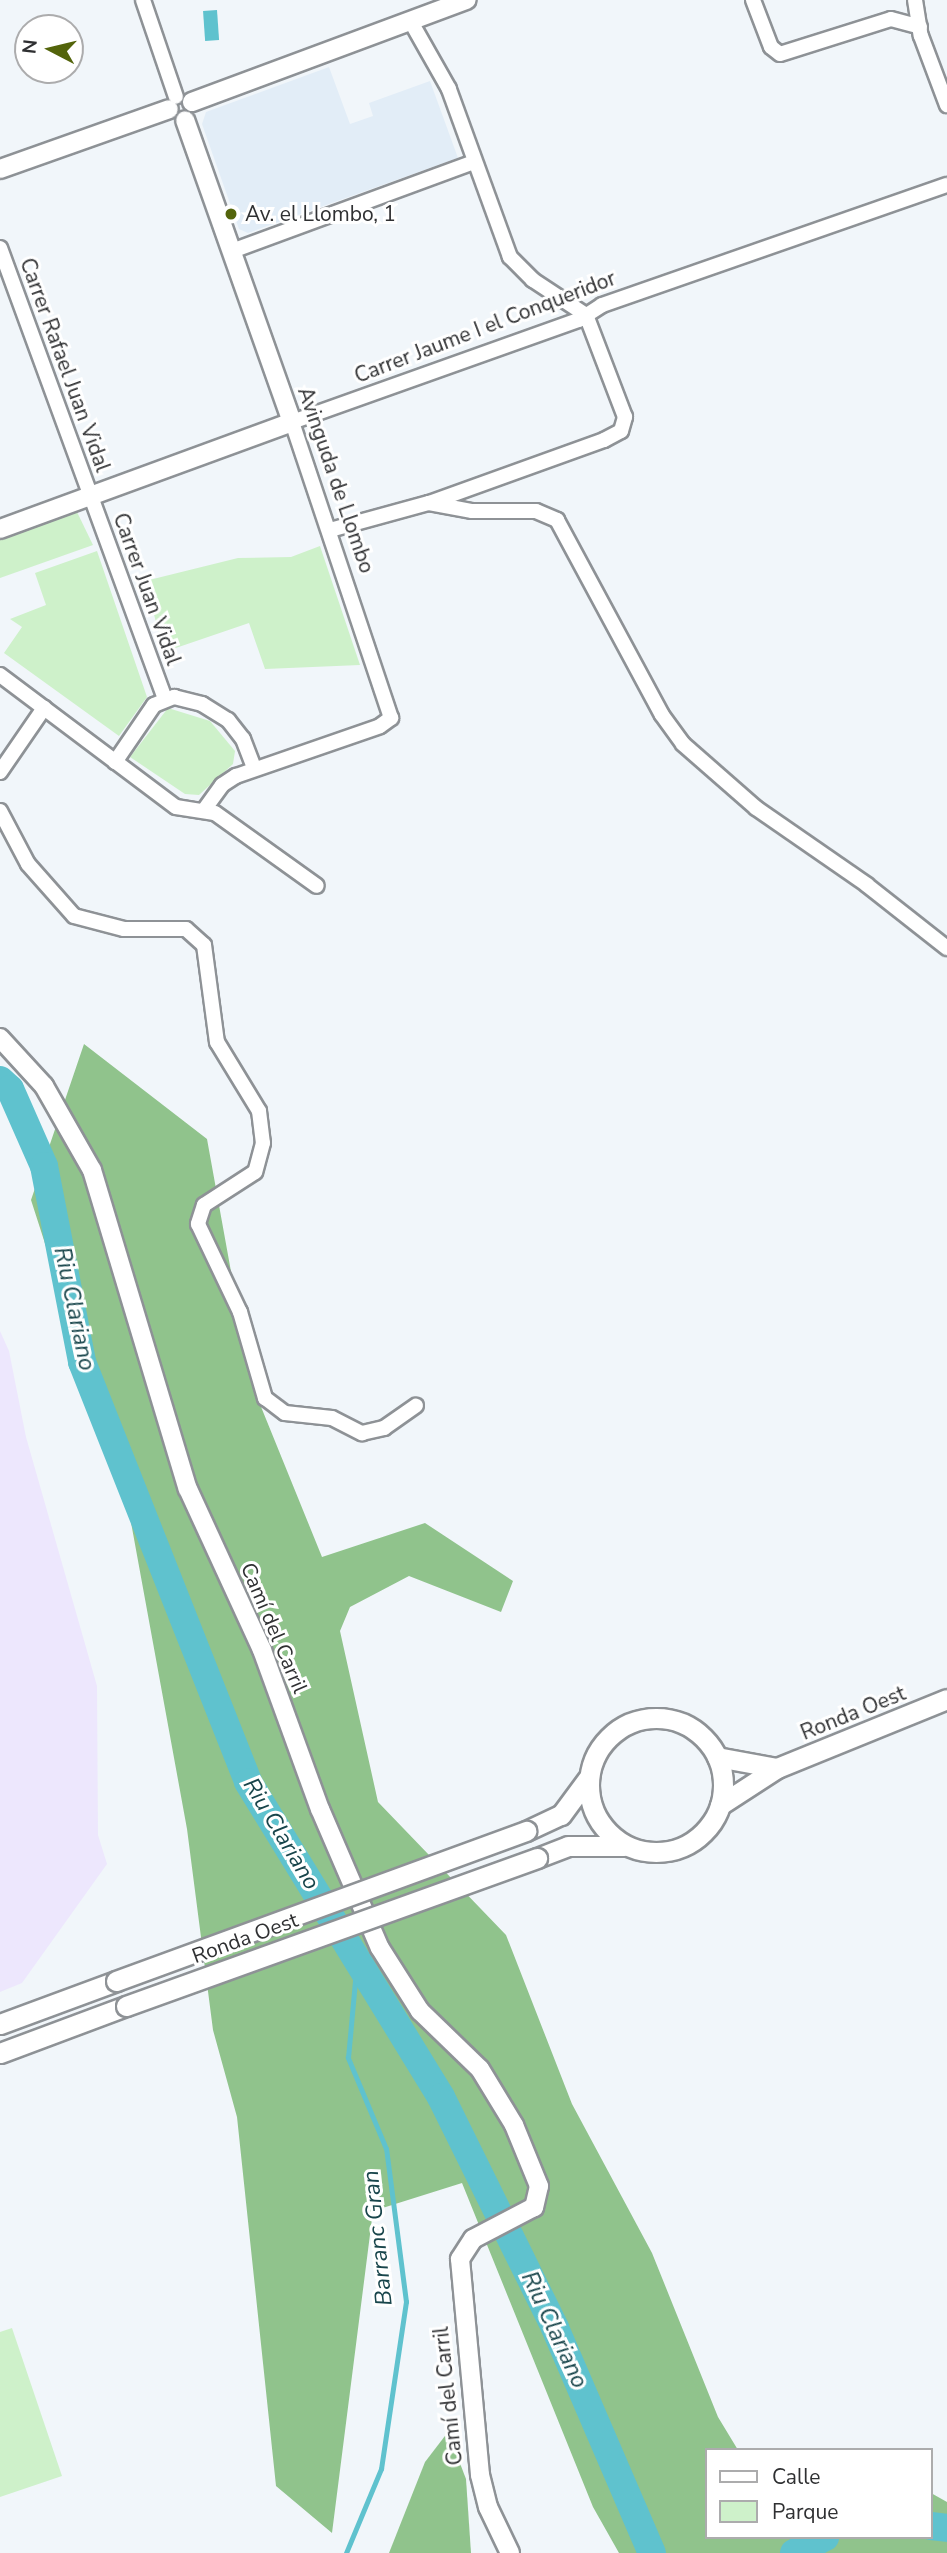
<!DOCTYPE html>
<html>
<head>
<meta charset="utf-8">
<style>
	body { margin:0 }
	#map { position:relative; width:947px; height:2553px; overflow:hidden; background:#f1f6fa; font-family:"Nunito Sans",sans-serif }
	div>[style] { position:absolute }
	.built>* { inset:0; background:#e2edf7 }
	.industrial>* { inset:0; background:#ede7fd }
	.green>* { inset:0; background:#cef1ca }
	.forest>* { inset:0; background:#90c38c }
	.water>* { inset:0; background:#5fc2ce; transform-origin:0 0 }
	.stream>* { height:4.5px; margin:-2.25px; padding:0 2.25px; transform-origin:2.25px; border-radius:2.25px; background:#5fc2ce }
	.river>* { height:28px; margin:-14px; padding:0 14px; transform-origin:14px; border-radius:14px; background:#5fc2ce }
	.roads { filter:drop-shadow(2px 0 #8e9296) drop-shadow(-2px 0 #8e9296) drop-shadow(0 2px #8e9296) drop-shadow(0 -2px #8e9296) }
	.minor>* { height:14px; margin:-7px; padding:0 7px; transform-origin:7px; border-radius:7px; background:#fff }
	.tertiary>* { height:18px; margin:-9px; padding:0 9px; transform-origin:9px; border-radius:9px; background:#fff }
	.secondary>* { height:19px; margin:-9.5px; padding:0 9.5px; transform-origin:9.5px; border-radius:9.5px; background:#fff }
	.secondary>.ring { margin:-9.5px; padding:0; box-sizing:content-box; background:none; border:19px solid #fff; border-radius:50% }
	.bridges { filter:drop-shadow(2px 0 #8e9296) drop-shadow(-2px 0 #8e9296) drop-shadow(0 2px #8e9296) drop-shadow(0 -2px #8e9296) }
	.secondary-bridge>* { height:19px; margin:-9.5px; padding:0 9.5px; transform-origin:9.5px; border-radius:9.5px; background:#fff }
	.dots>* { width:19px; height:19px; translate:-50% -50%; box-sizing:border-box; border:4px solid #fff; border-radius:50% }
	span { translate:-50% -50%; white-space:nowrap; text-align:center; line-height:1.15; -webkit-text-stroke:6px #fff; paint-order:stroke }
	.poi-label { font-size:21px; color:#2f3032 }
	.left { translate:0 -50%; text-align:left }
	.street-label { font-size:21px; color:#2f3032 }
	.water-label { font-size:23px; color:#18454b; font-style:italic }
	.legend { position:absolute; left:705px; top:2448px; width:228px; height:91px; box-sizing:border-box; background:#fff; border:2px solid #acacad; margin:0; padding:9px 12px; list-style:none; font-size:21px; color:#2f3032 }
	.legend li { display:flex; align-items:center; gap:14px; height:35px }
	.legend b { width:35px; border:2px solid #acacad }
	.north { position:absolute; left:14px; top:14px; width:70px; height:70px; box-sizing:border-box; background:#fff; border:2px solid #acacad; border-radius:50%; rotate:277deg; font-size:19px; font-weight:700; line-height:28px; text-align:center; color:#2f3032 }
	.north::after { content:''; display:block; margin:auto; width:24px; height:32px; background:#53640b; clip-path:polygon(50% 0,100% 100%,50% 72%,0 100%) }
</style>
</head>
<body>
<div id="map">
	<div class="built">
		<i style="clip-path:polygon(329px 67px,350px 124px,373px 116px,369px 103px,430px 81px,458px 158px,248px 233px,239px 229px,202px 124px,206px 112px)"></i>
	</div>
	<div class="industrial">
		<i style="clip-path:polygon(0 1331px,9px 1351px,26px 1437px,97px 1686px,98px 1835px,107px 1864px,22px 1983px,0 1992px)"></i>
	</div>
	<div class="green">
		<i style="clip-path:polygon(77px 512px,93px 545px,0 578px,0 539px)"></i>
		<i style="clip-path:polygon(320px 546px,360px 665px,265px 669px,249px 623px,164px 652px,145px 581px,238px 558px,291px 557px)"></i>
		<i style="clip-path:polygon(97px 551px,147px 697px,119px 736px,4px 653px,22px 627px,10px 619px,46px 605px,35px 573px)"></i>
		<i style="clip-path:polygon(168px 708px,210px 721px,235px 751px,233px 764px,199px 795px,185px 794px,130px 757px)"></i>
		<i style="clip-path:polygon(12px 2328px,62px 2476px,0 2497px,0 2332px)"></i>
	</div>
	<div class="forest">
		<i style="clip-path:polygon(84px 1044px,207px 1139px,251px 1382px,322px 1557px,425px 1523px,513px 1581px,501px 1612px,409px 1576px,350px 1607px,340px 1631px,378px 1802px,506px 1935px,572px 2104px,652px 2253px,718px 2417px,738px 2450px,707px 2450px,707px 2537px,931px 2537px,931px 2493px,947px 2502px,947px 2553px,619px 2553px,593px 2507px,462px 2183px,373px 2211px,332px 2533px,276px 2486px,237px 2117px,213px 2030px,187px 1829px,126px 1495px,31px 1200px)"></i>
		<i style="clip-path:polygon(448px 2432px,466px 2479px,471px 2553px,389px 2553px,425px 2462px)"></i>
	</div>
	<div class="water">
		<i style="left:217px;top:10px;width:30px;height:14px;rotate:86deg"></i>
	</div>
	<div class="stream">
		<i style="left:346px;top:2553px;width:91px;rotate:-67.4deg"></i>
		<i style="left:381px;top:2469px;width:169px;rotate:-81.5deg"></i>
		<i style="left:406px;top:2302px;width:154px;rotate:-97.4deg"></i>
		<i style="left:386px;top:2149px;width:99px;rotate:-112.7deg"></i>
		<i style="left:348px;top:2058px;width:98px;rotate:-84.8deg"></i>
	</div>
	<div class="river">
		<i style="left:0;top:1080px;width:13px;rotate:42deg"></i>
		<i style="left:10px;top:1089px;width:84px;rotate:66.2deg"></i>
		<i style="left:44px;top:1166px;width:200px;rotate:79deg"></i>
		<i style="left:82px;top:1362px;width:452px;rotate:68.4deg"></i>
		<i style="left:248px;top:1782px;width:369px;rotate:58.5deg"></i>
		<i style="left:441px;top:2097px;width:258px;rotate:63.7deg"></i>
		<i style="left:555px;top:2328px;width:245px;rotate:66.7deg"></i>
		<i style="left:931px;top:2526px;width:16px;rotate:7deg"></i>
		<i style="left:794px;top:2553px;width:35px;rotate:-27deg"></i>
	</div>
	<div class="roads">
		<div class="minor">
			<i style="left:143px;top:0;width:102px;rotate:71.2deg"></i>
			<i style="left:753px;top:0;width:50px;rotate:69deg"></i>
			<i style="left:771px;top:47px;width:11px;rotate:38deg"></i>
			<i style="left:780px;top:54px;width:116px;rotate:-17.5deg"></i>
			<i style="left:891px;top:19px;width:30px;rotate:15deg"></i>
			<i style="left:915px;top:0;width:36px;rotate:81deg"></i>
			<i style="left:921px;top:36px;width:74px;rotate:69.4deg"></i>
			<i style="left:0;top:248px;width:478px;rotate:69.9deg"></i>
			<i style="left:232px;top:251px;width:258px;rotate:-20.2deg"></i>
			<i style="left:429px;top:503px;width:44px;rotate:10.5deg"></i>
			<i style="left:472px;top:511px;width:64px"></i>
			<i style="left:536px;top:511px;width:23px;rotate:23deg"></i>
			<i style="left:557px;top:520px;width:221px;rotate:61.7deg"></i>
			<i style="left:662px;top:715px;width:36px;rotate:54deg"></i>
			<i style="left:683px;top:744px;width:97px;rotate:41.2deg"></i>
			<i style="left:756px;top:808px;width:135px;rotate:34.7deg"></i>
			<i style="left:867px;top:885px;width:102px;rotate:38.2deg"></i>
			<i style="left:330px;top:530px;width:103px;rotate:-15.3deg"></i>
			<i style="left:429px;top:503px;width:186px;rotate:-19.8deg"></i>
			<i style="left:604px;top:440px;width:19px;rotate:-28deg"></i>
			<i style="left:621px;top:431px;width:15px;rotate:-74deg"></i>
			<i style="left:625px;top:417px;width:109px;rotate:-110.9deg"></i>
			<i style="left:586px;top:315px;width:64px;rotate:-146.6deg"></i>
			<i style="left:533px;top:280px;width:33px;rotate:-135deg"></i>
			<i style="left:510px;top:257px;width:179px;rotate:-110deg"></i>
			<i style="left:449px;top:89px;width:79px;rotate:-119.5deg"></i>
			<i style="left:0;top:675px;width:220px;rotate:36.9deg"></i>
			<i style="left:176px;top:807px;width:39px;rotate:9deg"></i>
			<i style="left:215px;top:813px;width:125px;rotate:35.6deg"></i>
			<i style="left:115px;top:762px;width:69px;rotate:-55.6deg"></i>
			<i style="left:154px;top:705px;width:22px;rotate:-22deg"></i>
			<i style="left:174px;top:697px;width:29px;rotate:14deg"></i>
			<i style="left:202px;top:704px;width:31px;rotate:32deg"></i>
			<i style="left:228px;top:720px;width:24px;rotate:52deg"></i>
			<i style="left:243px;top:739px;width:31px;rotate:69deg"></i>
			<i style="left:0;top:772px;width:78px;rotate:-55.5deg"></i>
			<i style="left:204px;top:810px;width:31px;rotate:-54deg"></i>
			<i style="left:222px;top:785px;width:17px;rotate:-33deg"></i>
			<i style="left:236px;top:776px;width:152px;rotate:-19.1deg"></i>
			<i style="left:380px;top:726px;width:14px;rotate:-36deg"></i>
			<i style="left:391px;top:718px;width:312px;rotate:-108.5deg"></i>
			<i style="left:292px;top:422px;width:305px;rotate:-19.6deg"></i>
			<i style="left:579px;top:320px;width:27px;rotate:-33deg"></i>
			<i style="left:602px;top:305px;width:365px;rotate:-19.2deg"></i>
			<i style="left:0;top:811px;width:60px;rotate:62.2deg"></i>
			<i style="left:28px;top:864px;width:69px;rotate:48.5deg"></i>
			<i style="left:74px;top:916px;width:52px;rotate:14.6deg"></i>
			<i style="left:124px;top:929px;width:62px"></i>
			<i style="left:186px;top:929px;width:24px;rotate:42deg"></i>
			<i style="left:204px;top:945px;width:98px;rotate:82.4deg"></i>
			<i style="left:217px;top:1042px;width:81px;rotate:58.7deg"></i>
			<i style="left:259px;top:1111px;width:32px;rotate:83deg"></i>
			<i style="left:263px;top:1143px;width:30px;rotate:105deg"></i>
			<i style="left:255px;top:1172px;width:61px;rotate:147.1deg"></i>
			<i style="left:204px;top:1205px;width:20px;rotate:108deg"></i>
			<i style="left:198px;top:1224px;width:98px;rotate:64.5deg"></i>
			<i style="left:240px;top:1312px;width:90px;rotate:73.8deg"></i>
			<i style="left:265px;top:1398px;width:25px;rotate:37deg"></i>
			<i style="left:285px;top:1413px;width:47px;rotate:6.1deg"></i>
			<i style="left:332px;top:1418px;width:34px;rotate:27deg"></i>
			<i style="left:362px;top:1433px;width:23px;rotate:-13deg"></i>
			<i style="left:384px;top:1428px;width:39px;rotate:-35deg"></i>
		</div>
		<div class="tertiary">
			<i style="left:192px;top:102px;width:293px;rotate:-20.4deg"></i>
			<i style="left:0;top:169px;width:179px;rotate:-19.5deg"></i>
			<i style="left:0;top:529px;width:311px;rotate:-20.1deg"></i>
			<i style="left:292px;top:422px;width:320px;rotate:-109.5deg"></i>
			<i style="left:0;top:1038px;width:65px;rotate:47.5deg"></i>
			<i style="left:44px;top:1086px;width:97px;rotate:60.3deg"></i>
			<i style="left:92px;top:1170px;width:333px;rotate:73.3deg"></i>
			<i style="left:188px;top:1489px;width:177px;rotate:65.3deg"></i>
			<i style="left:262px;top:1650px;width:169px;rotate:70deg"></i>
			<i style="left:320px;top:1809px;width:151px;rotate:66.7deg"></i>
			<i style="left:380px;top:1948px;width:75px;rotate:57.6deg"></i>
			<i style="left:420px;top:2011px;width:83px;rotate:44deg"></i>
			<i style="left:480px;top:2069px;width:66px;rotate:58.7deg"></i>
			<i style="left:514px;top:2125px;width:66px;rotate:67.7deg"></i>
			<i style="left:539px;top:2186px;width:22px;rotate:103deg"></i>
			<i style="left:534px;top:2207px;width:69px;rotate:152.3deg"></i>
			<i style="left:473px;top:2239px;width:24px;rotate:123deg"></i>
			<i style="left:460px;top:2259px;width:217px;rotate:84.7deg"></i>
			<i style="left:480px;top:2475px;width:33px;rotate:76deg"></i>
			<i style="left:488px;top:2507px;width:51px;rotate:64.4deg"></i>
		</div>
		<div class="secondary">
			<i class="ring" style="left:589px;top:1718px;width:115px;height:115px"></i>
			<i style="left:717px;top:1757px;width:61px;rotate:10.4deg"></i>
			<i style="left:720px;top:1805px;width:68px;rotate:-33deg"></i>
			<i style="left:777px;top:1768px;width:183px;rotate:-22.1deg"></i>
			<i style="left:526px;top:1831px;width:38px;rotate:-25deg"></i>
			<i style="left:561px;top:1815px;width:47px;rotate:-53.6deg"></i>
			<i style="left:537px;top:1858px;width:33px;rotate:-21deg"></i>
			<i style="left:568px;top:1846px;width:56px"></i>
			<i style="left:0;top:2024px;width:124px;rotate:-20.3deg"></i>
			<i style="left:0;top:2053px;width:134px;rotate:-20.5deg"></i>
		</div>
	</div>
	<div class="bridges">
		<div class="secondary-bridge">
			<i style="left:116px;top:1981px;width:437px;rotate:-20.1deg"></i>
			<i style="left:126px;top:2006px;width:437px;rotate:-19.8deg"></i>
		</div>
	</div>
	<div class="dots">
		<i style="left:231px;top:214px;background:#53640b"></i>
	</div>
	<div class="poi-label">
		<span class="left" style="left:245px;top:214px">Av. el Llombo, 1</span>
	</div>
	<div class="street-label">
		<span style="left:485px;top:327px;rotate:-21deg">Carrer Jaume I el Conqueridor</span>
		<span style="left:65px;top:365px;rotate:70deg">Carrer Rafael Juan Vidal</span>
		<span style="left:336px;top:480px;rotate:71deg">Avinguda de Llombo</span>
		<span style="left:147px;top:589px;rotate:70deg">Carrer Juan Vidal</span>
		<span style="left:274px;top:1628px;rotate:67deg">Camí del Carril</span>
		<span style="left:853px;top:1713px;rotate:-22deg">Ronda Oest</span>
		<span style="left:245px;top:1938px;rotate:-20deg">Ronda Oest</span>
		<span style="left:448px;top:2396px;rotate:-96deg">Camí del Carril</span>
	</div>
	<div class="water-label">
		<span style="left:74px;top:1309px;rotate:78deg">Riu Clariano</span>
		<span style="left:281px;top:1834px;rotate:59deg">Riu Clariano</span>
		<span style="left:378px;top:2238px;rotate:-96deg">Barranc Gran</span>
		<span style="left:554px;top:2330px;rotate:65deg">Riu Clariano</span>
	</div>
	<ul class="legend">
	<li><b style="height:9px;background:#fff"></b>Calle</li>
	<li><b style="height:19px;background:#cef1ca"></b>Parque</li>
	</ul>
	<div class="north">N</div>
</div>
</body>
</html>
